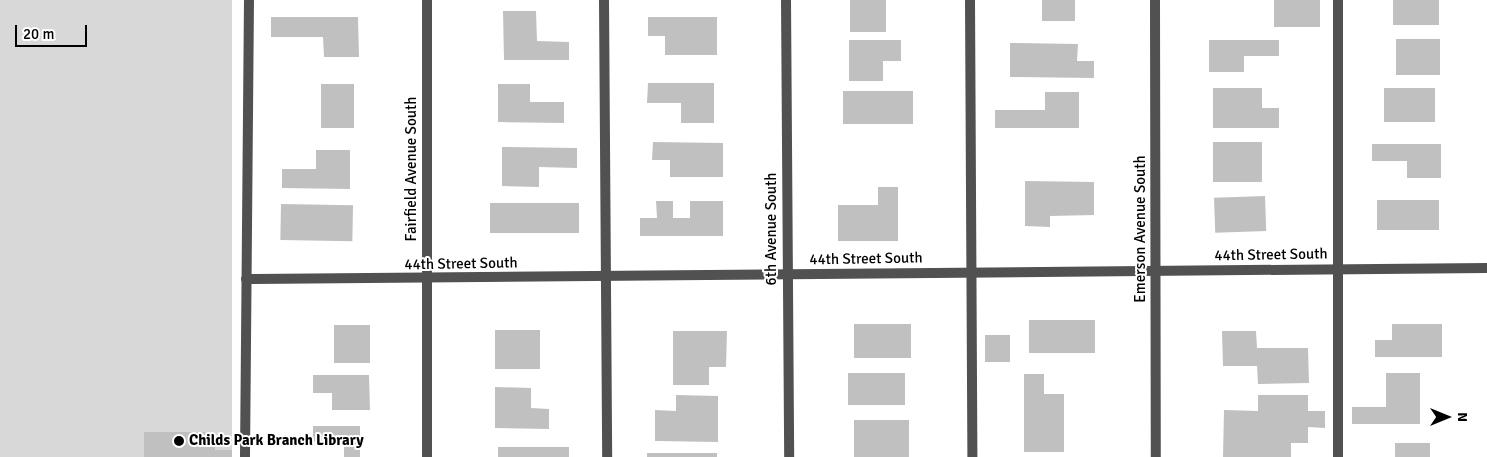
<!DOCTYPE html>
<html>
<head>
<meta charset="utf-8">
<style>
	body { margin:0 }
	#map { position:relative; width:1487px; height:457px; overflow:hidden; background:#fff; font-family:Signika,sans-serif }
	div>[style] { position:absolute }
	.green>* { inset:0; background:#d8d8d8; transform-origin:0 0 }
	.building>* { inset:0; background:#c0c0c0; transform-origin:0 0 }
	.lane>* { height:10px; margin:-5px; padding:0 5px; transform-origin:5px; border-radius:5px; background:#515151 }
	.street>* { height:10px; margin:-5px; padding:0 5px; transform-origin:5px; border-radius:5px; background:#515151 }
	.dots>* { width:14px; height:14px; translate:-50% -50%; box-sizing:border-box; border:2px solid #fff; border-radius:50% }
	span { translate:-50% -50%; white-space:nowrap; text-align:center; line-height:1.15; -webkit-text-stroke:4px #fff; paint-order:stroke }
	.street-label { font-size:15px; color:#000 }
	.poi-label { font-size:15px; color:#000; font-weight:700 }
	.left { translate:0 -50%; text-align:left }
	.north { position:absolute; left:1422px; top:392px; width:50px; height:50px; -webkit-text-stroke:4px #fff; paint-order:stroke; rotate:90deg; font-size:14px; font-weight:700; line-height:20px; text-align:center; color:#000 }
	.north::after { content:''; display:block; margin:auto; width:18px; height:22px; background:#000; clip-path:polygon(50% 0,100% 100%,50% 72%,0 100%) }
	.scale { position:absolute; left:15px; top:25px; width:72px; height:22px; box-sizing:border-box; border:2px solid #000; border-top:0; padding-left:6px; font-size:15px; line-height:18px; white-space:nowrap; color:#000; -webkit-text-stroke:4px #fff; paint-order:stroke }
</style>
</head>
<body>
<div id="map">
	<div class="green">
		<i style="left:0;top:0;width:232px;height:457px"></i>
	</div>
	<div class="building">
		<i style="left:850px;top:0;width:36px;height:32px"></i>
		<i style="left:1042px;top:0;width:33px;height:21px"></i>
		<i style="left:1274px;top:0;width:46px;height:27px"></i>
		<i style="left:1393px;top:0;width:46px;height:25px"></i>
		<i style="clip-path:polygon(503px 11px,536px 11px,537px 41px,569px 42px,569px 60px,504px 60px)"></i>
		<i style="clip-path:polygon(271px 17px,358px 17px,359px 57px,324px 57px,323px 37px,271px 37px)"></i>
		<i style="clip-path:polygon(648px 17px,717px 17px,717px 55px,665px 55px,665px 36px,648px 36px)"></i>
		<i style="left:1396px;top:39px;width:44px;height:36px"></i>
		<i style="clip-path:polygon(849px 40px,901px 40px,901px 61px,883px 61px,883px 81px,849px 81px)"></i>
		<i style="clip-path:polygon(1209px 40px,1279px 40px,1279px 56px,1244px 56px,1244px 72px,1209px 72px)"></i>
		<i style="clip-path:polygon(1010px 43px,1078px 44px,1077px 61px,1094px 61px,1094px 78px,1010px 77px)"></i>
		<i style="clip-path:polygon(648px 83px,714px 83px,714px 123px,681px 123px,681px 103px,647px 103px)"></i>
		<i style="left:321px;top:84px;width:33px;height:44px"></i>
		<i style="clip-path:polygon(498px 84px,530px 84px,530px 102px,564px 102px,564px 123px,498px 122px)"></i>
		<i style="clip-path:polygon(1213px 88px,1262px 88px,1262px 108px,1279px 108px,1279px 128px,1213px 128px)"></i>
		<i style="left:1384px;top:88px;width:51px;height:34px"></i>
		<i style="left:843px;top:91px;width:70px;height:33px"></i>
		<i style="clip-path:polygon(1045px 92px,1079px 92px,1079px 128px,995px 128px,995px 110px,1045px 110px)"></i>
		<i style="clip-path:polygon(653px 142px,723px 143px,723px 177px,670px 177px,670px 160px,652px 160px)"></i>
		<i style="left:1213px;top:142px;width:49px;height:40px"></i>
		<i style="clip-path:polygon(1372px 144px,1441px 144px,1441px 178px,1407px 178px,1407px 161px,1372px 161px)"></i>
		<i style="clip-path:polygon(502px 147px,577px 148px,577px 168px,539px 167px,539px 187px,502px 186px)"></i>
		<i style="clip-path:polygon(316px 150px,350px 150px,350px 189px,282px 188px,282px 169px,316px 169px)"></i>
		<i style="clip-path:polygon(1025px 181px,1094px 182px,1094px 215px,1050px 216px,1050px 227px,1025px 226px)"></i>
		<i style="clip-path:polygon(878px 187px,898px 187px,898px 241px,838px 241px,838px 205px,878px 205px)"></i>
		<i style="left:1265px;top:196px;width:35px;height:51px;rotate:88deg"></i>
		<i style="left:1377px;top:200px;width:62px;height:30px"></i>
		<i style="clip-path:polygon(656px 201px,673px 201px,673px 218px,690px 218px,690px 201px,723px 201px,723px 236px,640px 236px,640px 218px,657px 218px)"></i>
		<i style="left:490px;top:203px;width:89px;height:30px"></i>
		<i style="left:281px;top:204px;width:72px;height:36px;rotate:1deg"></i>
		<i style="left:1029px;top:320px;width:66px;height:33px"></i>
		<i style="left:854px;top:324px;width:57px;height:34px"></i>
		<i style="clip-path:polygon(1392px 324px,1442px 324px,1442px 357px,1375px 357px,1375px 340px,1392px 340px)"></i>
		<i style="left:334px;top:325px;width:36px;height:38px"></i>
		<i style="left:540px;top:330px;width:39px;height:45px;rotate:90deg"></i>
		<i style="clip-path:polygon(673px 331px,727px 331px,726px 367px,709px 367px,709px 385px,673px 385px)"></i>
		<i style="clip-path:polygon(1222px 331px,1256px 331px,1257px 348px,1308px 348px,1309px 383px,1258px 384px,1257px 366px,1223px 366px)"></i>
		<i style="left:985px;top:335px;width:25px;height:27px"></i>
		<i style="left:848px;top:373px;width:57px;height:32px"></i>
		<i style="clip-path:polygon(1386px 373px,1420px 373px,1420px 424px,1352px 424px,1352px 407px,1386px 407px)"></i>
		<i style="clip-path:polygon(1024px 374px,1044px 374px,1044px 394px,1064px 394px,1064px 452px,1024px 452px)"></i>
		<i style="clip-path:polygon(313px 375px,369px 375px,370px 410px,332px 410px,332px 393px,313px 393px)"></i>
		<i style="clip-path:polygon(495px 387px,531px 388px,531px 408px,549px 409px,549px 429px,495px 428px)"></i>
		<i style="clip-path:polygon(676px 395px,718px 396px,718px 442px,655px 441px,655px 410px,676px 411px)"></i>
		<i style="clip-path:polygon(1258px 395px,1308px 395px,1308px 411px,1325px 411px,1325px 428px,1308px 427px,1308px 443px,1291px 443px,1291px 457px,1223px 457px,1224px 410px,1258px 411px)"></i>
		<i style="left:854px;top:420px;width:55px;height:37px"></i>
		<i style="clip-path:polygon(313px 426px,360px 426px,360px 457px,344px 457px,344px 443px,313px 443px)"></i>
		<i style="clip-path:polygon(144px 432px,215px 432px,215px 450px,232px 450px,232px 457px,144px 457px)"></i>
		<i style="left:1395px;top:443px;width:35px;height:14px"></i>
		<i style="left:498px;top:447px;width:71px;height:10px"></i>
		<i style="left:647px;top:453px;width:70px;height:4px"></i>
	</div>
	<div class="lane">
		<i style="left:604px;top:0;width:457px;rotate:89.6deg"></i>
		<i style="left:970px;top:0;width:457px;rotate:89.7deg"></i>
		<i style="left:1338px;top:0;width:457px;rotate:90deg"></i>
		<i style="left:245px;top:457px;width:457px;rotate:-89.5deg"></i>
	</div>
	<div class="street">
		<i style="left:427px;top:0;width:457px;rotate:90deg"></i>
		<i style="left:786px;top:0;width:457px;rotate:89.6deg"></i>
		<i style="left:1155px;top:0;width:457px;rotate:89.9deg"></i>
		<i style="left:246px;top:279px;width:1241px;rotate:-0.51deg"></i>
	</div>
	<div class="dots">
		<i style="left:179px;top:441px;background:#000"></i>
	</div>
	<div class="street-label">
		<span style="left:412px;top:169px;rotate:-90deg">Fairfield Avenue South</span>
		<span style="left:772px;top:229px;rotate:-90deg">6th Avenue South</span>
		<span style="left:1141px;top:229px;rotate:-90deg">Emerson Avenue South</span>
		<span style="left:1271px;top:255px;rotate:-1deg">44th Street South</span>
		<span style="left:866px;top:259px;rotate:-1deg">44th Street South</span>
		<span style="left:461px;top:264px;rotate:-1deg">44th Street South</span>
	</div>
	<div class="poi-label">
		<span class="left" style="left:189px;top:441px">Childs Park Branch Library</span>
	</div>
	<div class="north">N</div>
	<div class="scale">20 m</div>
</div>
</body>
</html>
